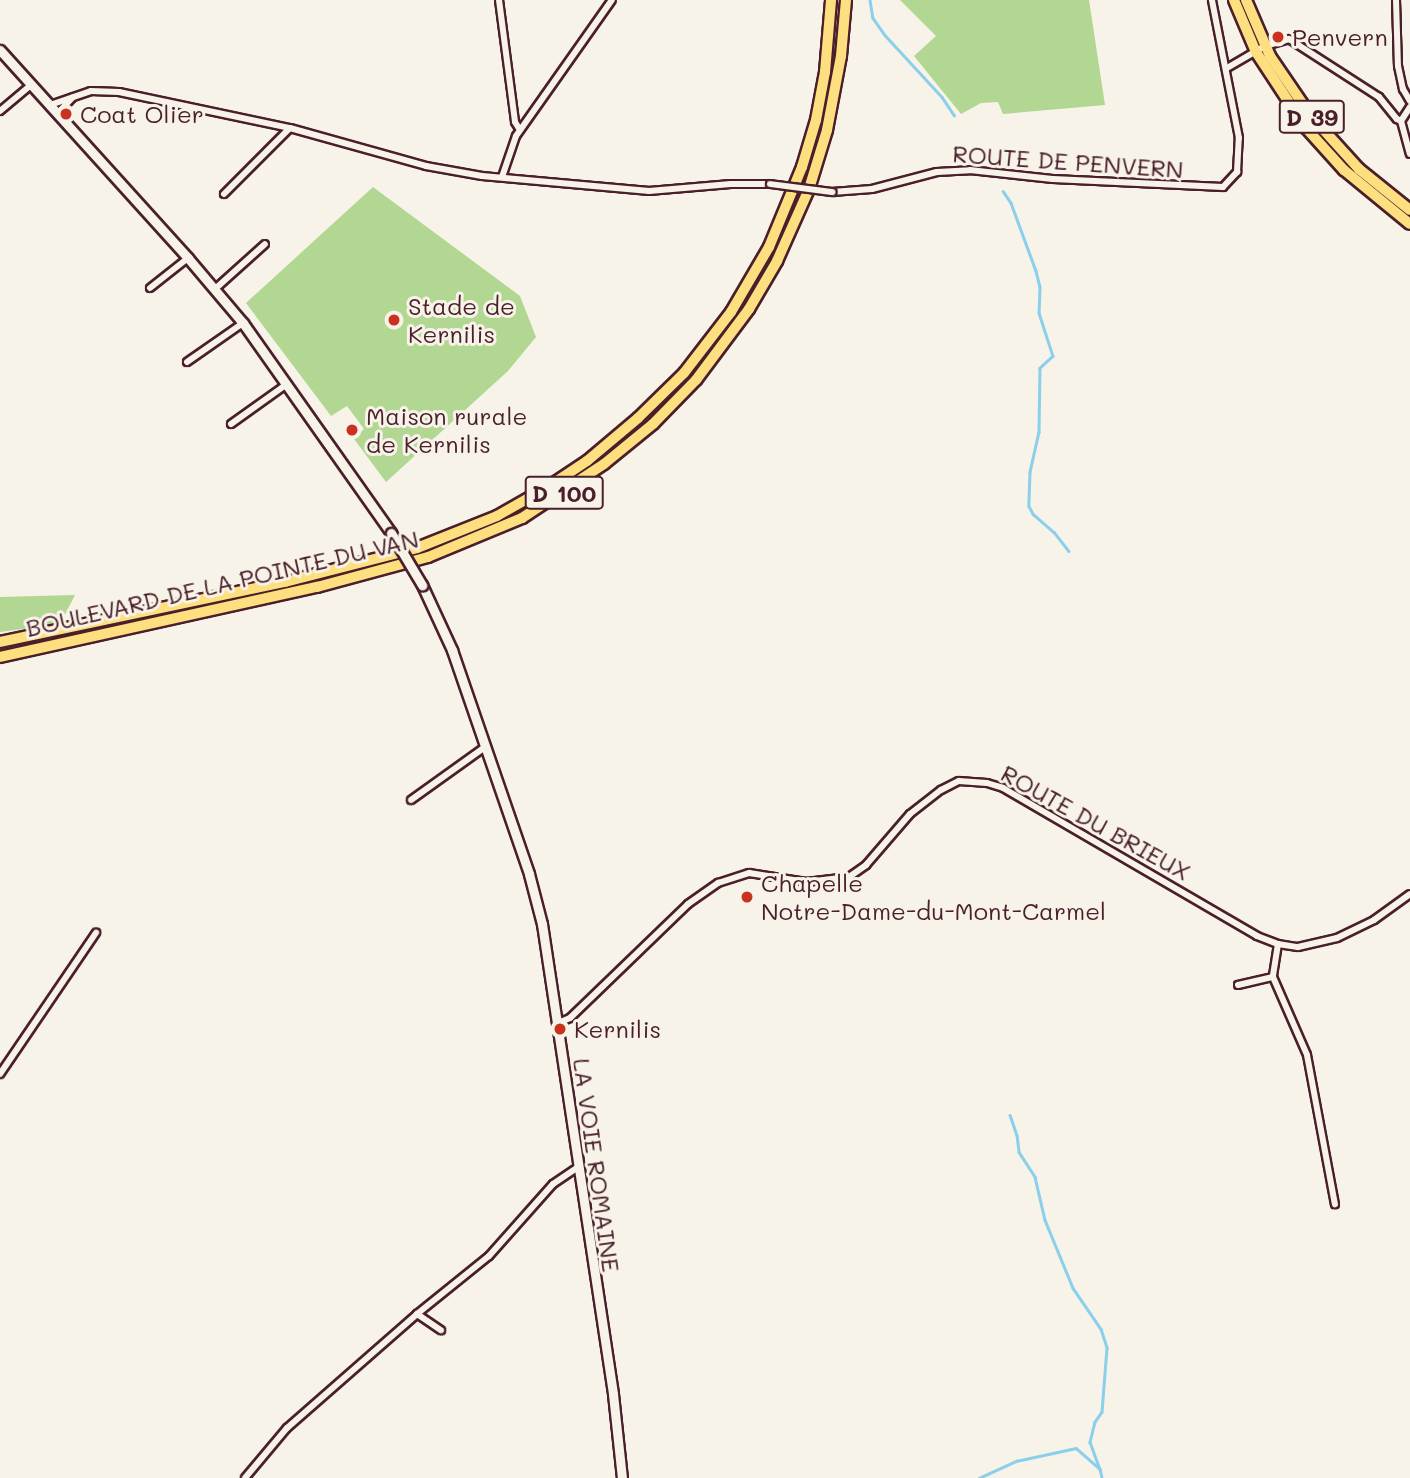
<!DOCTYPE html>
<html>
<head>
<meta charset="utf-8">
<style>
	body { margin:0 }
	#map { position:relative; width:1410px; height:1478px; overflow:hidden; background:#f7f3e8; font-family:Mali,sans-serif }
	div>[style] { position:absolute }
	.green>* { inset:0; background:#b2d792 }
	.stream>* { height:2.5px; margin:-1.25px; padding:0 1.25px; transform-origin:1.25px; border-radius:1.25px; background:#8acfeb }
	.roads { filter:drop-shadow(2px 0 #4a1f2b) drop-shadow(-2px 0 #4a1f2b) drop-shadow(0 2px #4a1f2b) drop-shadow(0 -2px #4a1f2b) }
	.street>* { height:6px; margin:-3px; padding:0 3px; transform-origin:3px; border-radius:3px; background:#f7f3e8 }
	.secondary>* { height:9px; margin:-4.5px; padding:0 4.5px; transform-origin:4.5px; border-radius:4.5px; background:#f7f3e8 }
	.primary>* { height:10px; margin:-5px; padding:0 5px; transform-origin:5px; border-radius:5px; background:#fedf80 }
	.highway>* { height:10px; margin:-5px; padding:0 5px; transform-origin:5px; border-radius:5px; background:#fedf80 }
	.bridges { filter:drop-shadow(2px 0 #4a1f2b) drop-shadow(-2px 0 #4a1f2b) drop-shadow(0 2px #4a1f2b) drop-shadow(0 -2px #4a1f2b) }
	.street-bridge>* { height:6px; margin:-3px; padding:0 3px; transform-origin:3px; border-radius:3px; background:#f7f3e8 }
	.secondary-bridge>* { height:9px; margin:-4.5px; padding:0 4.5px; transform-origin:4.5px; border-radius:4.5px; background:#f7f3e8 }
	.dots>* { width:19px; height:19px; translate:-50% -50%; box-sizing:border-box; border:4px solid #f7f3e8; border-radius:50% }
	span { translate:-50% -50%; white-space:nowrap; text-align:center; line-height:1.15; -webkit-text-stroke:6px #f7f3e8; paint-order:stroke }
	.shield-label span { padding:2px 5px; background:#f7f3e8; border:2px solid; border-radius:5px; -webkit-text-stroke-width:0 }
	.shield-label { font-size:23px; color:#4a1f2b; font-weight:700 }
	.poi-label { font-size:24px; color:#4a1f2b }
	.left { translate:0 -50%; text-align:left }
	.street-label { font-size:24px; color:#4a1f2b }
</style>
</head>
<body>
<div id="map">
	<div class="green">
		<i style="clip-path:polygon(900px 0,1089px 0,1105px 105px,1003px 114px,998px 102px,981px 103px,961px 114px,914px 56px,936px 36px)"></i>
		<i style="clip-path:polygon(373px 187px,520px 296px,536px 337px,508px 371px,386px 482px,354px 439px,364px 429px,347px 406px,331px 416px,246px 303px)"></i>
		<i style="clip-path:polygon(75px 595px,60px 624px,0 632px,0 597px)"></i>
	</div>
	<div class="stream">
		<i style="left:870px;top:0;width:18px;rotate:81deg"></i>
		<i style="left:873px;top:18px;width:19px;rotate:55deg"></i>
		<i style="left:884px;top:34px;width:86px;rotate:47.4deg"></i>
		<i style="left:942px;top:97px;width:22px;rotate:56deg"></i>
		<i style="left:1003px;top:191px;width:14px;rotate:56deg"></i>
		<i style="left:1011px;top:203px;width:72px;rotate:69.8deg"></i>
		<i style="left:1036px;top:271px;width:16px;rotate:76deg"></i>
		<i style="left:1040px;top:287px;width:26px;rotate:92deg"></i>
		<i style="left:1039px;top:313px;width:45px;rotate:72deg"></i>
		<i style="left:1053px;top:356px;width:18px;rotate:137deg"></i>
		<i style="left:1040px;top:368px;width:64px;rotate:90.9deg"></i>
		<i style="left:1039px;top:432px;width:41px;rotate:102.7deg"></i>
		<i style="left:1030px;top:472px;width:34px;rotate:92deg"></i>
		<i style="left:1029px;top:506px;width:9px;rotate:63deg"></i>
		<i style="left:1033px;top:514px;width:28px;rotate:41deg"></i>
		<i style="left:1054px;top:532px;width:24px;rotate:52deg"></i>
		<i style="left:1010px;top:1115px;width:21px;rotate:71deg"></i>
		<i style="left:1017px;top:1135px;width:17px;rotate:83deg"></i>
		<i style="left:1019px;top:1152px;width:30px;rotate:57deg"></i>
		<i style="left:1035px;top:1177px;width:44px;rotate:76.9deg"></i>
		<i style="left:1045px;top:1220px;width:74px;rotate:67.6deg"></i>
		<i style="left:1073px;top:1288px;width:50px;rotate:55.7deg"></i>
		<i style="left:1101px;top:1329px;width:20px;rotate:72deg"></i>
		<i style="left:1107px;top:1348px;width:64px;rotate:94.5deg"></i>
		<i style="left:1102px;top:1412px;width:12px;rotate:125deg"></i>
		<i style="left:1095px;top:1422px;width:21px;rotate:104deg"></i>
		<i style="left:1090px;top:1442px;width:29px;rotate:70deg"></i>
		<i style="left:979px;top:1478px;width:41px;rotate:-24.7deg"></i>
		<i style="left:1016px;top:1461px;width:61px;rotate:-12.2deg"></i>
		<i style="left:1076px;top:1448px;width:32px;rotate:41deg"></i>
		<i style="left:1100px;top:1469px;width:9px;rotate:77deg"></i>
	</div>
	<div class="roads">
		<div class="street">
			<i style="left:499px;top:0;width:123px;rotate:82.5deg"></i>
			<i style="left:515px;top:122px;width:9px;rotate:58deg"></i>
			<i style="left:1396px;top:0;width:66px;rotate:88.3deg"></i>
			<i style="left:1398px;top:66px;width:24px;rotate:78deg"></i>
			<i style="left:1403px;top:89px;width:14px;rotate:60deg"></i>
			<i style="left:1227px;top:68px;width:44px;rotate:-30.1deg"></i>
			<i style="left:1265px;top:46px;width:25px;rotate:-16deg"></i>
			<i style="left:1289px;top:39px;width:107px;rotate:32.8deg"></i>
			<i style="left:1379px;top:97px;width:28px;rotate:51deg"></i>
			<i style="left:1397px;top:119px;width:4px;rotate:27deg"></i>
			<i style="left:1401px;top:121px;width:17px;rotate:-57deg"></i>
			<i style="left:50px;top:105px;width:43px;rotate:-18.9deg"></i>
			<i style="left:91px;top:91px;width:28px;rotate:2deg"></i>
			<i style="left:119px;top:92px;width:175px;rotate:11.9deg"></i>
			<i style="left:290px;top:128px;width:141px;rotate:15.6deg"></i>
			<i style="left:426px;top:166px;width:57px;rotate:10.1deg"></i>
			<i style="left:482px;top:176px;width:168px;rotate:5.1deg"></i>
			<i style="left:649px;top:191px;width:82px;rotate:-4.9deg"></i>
			<i style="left:731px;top:184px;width:39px"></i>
			<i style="left:0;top:111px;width:40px;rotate:-40deg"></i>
			<i style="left:58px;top:113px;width:21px;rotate:-47deg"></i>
			<i style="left:1401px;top:121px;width:34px;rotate:75deg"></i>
			<i style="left:502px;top:177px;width:43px;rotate:-71.1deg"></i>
			<i style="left:516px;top:136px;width:166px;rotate:-54.8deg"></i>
			<i style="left:832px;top:192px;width:40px;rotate:-4.3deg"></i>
			<i style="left:872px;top:189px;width:67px;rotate:-14.7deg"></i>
			<i style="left:937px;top:172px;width:33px;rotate:-3deg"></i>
			<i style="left:970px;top:170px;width:83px;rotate:6.2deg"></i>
			<i style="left:1053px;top:179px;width:170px;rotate:2.7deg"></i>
			<i style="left:1223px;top:187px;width:21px;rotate:-47deg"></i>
			<i style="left:1237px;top:172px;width:34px;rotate:-87deg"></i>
			<i style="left:1239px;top:138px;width:141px;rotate:-101.1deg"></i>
			<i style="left:224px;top:194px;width:93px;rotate:-45deg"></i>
			<i style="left:150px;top:288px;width:48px;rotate:-38.3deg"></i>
			<i style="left:215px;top:289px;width:67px;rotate:-42deg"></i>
			<i style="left:187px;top:362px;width:68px;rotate:-34.9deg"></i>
			<i style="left:231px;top:424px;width:69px;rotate:-35.5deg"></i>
			<i style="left:411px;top:800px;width:91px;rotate:-35.6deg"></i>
			<i style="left:1278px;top:944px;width:33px;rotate:99deg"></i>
			<i style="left:1273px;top:977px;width:85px;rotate:66.4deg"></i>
			<i style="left:1307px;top:1055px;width:152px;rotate:79.4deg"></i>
			<i style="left:1238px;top:985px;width:36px;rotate:-13deg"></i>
			<i style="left:558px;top:1023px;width:13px;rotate:-23deg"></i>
			<i style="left:570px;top:1018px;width:164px;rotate:-44deg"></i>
			<i style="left:688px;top:904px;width:37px;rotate:-35deg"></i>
			<i style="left:718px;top:883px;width:33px;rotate:-18deg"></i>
			<i style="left:749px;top:873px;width:58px;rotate:9deg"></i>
			<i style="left:806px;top:882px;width:43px;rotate:-6.6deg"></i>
			<i style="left:849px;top:877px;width:21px;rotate:-35deg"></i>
			<i style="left:866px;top:865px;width:67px;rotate:-49.2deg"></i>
			<i style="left:910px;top:814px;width:39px;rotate:-38deg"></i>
			<i style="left:941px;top:790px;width:20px;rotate:-27deg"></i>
			<i style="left:959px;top:781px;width:28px;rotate:4deg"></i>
			<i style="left:987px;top:783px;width:17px;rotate:17deg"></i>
			<i style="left:1003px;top:788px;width:294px;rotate:30.2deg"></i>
			<i style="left:1257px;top:936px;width:22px;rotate:21deg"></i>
			<i style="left:1278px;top:944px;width:20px;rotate:9deg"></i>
			<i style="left:1298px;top:947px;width:40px;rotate:-13deg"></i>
			<i style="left:1337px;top:938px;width:41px;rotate:-25.9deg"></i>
			<i style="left:1374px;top:920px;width:44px;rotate:-35.8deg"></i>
			<i style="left:0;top:1074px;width:171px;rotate:-55.8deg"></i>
			<i style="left:417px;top:1314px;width:29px;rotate:34deg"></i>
			<i style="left:245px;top:1478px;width:65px;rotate:-50deg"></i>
			<i style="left:287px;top:1428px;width:173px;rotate:-41.2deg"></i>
			<i style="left:417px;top:1314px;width:92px;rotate:-38.9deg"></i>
			<i style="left:489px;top:1256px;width:96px;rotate:-48.4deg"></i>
			<i style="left:553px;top:1184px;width:29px;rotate:-34deg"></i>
		</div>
		<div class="secondary">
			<i style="left:0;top:50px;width:280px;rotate:47.9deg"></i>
			<i style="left:188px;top:258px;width:85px;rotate:49.8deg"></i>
			<i style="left:243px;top:323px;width:257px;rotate:54.8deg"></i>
			<i style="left:422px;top:585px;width:72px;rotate:65.2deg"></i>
			<i style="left:452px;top:650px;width:237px;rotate:71deg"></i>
			<i style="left:529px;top:874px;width:52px;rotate:75.4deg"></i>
			<i style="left:542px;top:924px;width:475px;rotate:81.4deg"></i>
			<i style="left:613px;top:1394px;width:84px;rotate:83.9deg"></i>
		</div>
		<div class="primary">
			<i style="left:1234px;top:0;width:56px;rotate:67.1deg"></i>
			<i style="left:1256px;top:52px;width:91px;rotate:56.7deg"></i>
			<i style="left:1306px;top:128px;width:57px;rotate:47.9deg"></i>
			<i style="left:1344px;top:170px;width:85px;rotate:39.3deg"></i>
			<i style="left:1246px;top:0;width:61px;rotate:66.8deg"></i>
			<i style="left:1270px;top:56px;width:73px;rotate:55.7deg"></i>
			<i style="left:1311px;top:116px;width:72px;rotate:47.8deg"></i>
			<i style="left:1359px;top:169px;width:65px;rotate:38.8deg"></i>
		</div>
		<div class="highway">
			<i style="left:0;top:642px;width:291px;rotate:-11.9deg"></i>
			<i style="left:285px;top:582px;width:136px;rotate:-14.4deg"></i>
			<i style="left:417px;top:548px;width:86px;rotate:-21.8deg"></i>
			<i style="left:497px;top:516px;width:59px;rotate:-29.6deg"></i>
			<i style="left:548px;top:487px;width:47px;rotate:-33.7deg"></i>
			<i style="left:587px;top:461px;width:67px;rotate:-40.1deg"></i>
			<i style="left:638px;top:418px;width:64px;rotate:-44.4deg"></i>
			<i style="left:684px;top:373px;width:77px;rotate:-52.4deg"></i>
			<i style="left:731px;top:312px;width:75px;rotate:-59.7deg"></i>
			<i style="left:769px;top:247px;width:87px;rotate:-67.6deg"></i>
			<i style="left:802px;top:167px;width:49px;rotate:-73.4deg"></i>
			<i style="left:816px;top:120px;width:49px;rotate:-79.4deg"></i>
			<i style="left:825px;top:72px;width:72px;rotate:-85.2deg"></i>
			<i style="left:0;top:657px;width:325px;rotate:-12.5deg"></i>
			<i style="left:317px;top:587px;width:115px;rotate:-15.1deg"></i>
			<i style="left:428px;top:557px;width:102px;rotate:-22.5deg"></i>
			<i style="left:522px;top:518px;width:98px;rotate:-33.4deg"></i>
			<i style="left:604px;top:464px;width:63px;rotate:-39.2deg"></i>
			<i style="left:653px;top:424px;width:62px;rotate:-45.7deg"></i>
			<i style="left:696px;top:380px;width:89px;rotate:-53.3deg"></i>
			<i style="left:749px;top:309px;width:56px;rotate:-59.7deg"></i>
			<i style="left:777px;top:261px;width:79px;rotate:-66deg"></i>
			<i style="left:809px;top:189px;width:62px;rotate:-73deg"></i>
			<i style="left:827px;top:130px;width:75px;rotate:-79.3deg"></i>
			<i style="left:841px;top:56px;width:56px;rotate:-84.9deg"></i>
		</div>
	</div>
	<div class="bridges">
		<div class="street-bridge">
			<i style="left:770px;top:184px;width:63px;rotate:7.4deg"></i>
		</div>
		<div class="secondary-bridge">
			<i style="left:391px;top:533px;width:61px;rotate:59.2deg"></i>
		</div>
	</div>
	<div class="dots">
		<i style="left:1278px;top:37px;background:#c8321e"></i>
		<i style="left:66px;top:114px;background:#c8321e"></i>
		<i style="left:394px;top:320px;background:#c8321e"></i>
		<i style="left:352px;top:430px;background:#c8321e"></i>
		<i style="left:747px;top:897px;background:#c8321e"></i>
		<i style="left:560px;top:1029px;background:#c8321e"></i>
	</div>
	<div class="shield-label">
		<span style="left:1312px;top:117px">D 39</span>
		<span style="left:564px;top:493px">D 100</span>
	</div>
	<div class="poi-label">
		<span class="left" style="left:1292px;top:37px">Penvern</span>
		<span class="left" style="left:80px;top:114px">Coat Olier</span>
		<span class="left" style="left:408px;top:320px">Stade de<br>Kernilis</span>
		<span class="left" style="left:366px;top:430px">Maison rurale<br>de Kernilis</span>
		<span class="left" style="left:761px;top:897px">Chapelle<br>Notre-Dame-du-Mont-Carmel</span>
		<span class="left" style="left:574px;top:1029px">Kernilis</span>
	</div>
	<div class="street-label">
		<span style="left:1068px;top:161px;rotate:4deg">ROUTE DE PENVERN</span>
		<span style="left:222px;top:583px;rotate:-13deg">BOULEVARD DE LA POINTE DU VAN</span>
		<span style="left:1096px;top:822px;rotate:29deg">ROUTE DU BRIEUX</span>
		<span style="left:597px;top:1165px;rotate:82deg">LA VOIE ROMAINE</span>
	</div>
</div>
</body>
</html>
